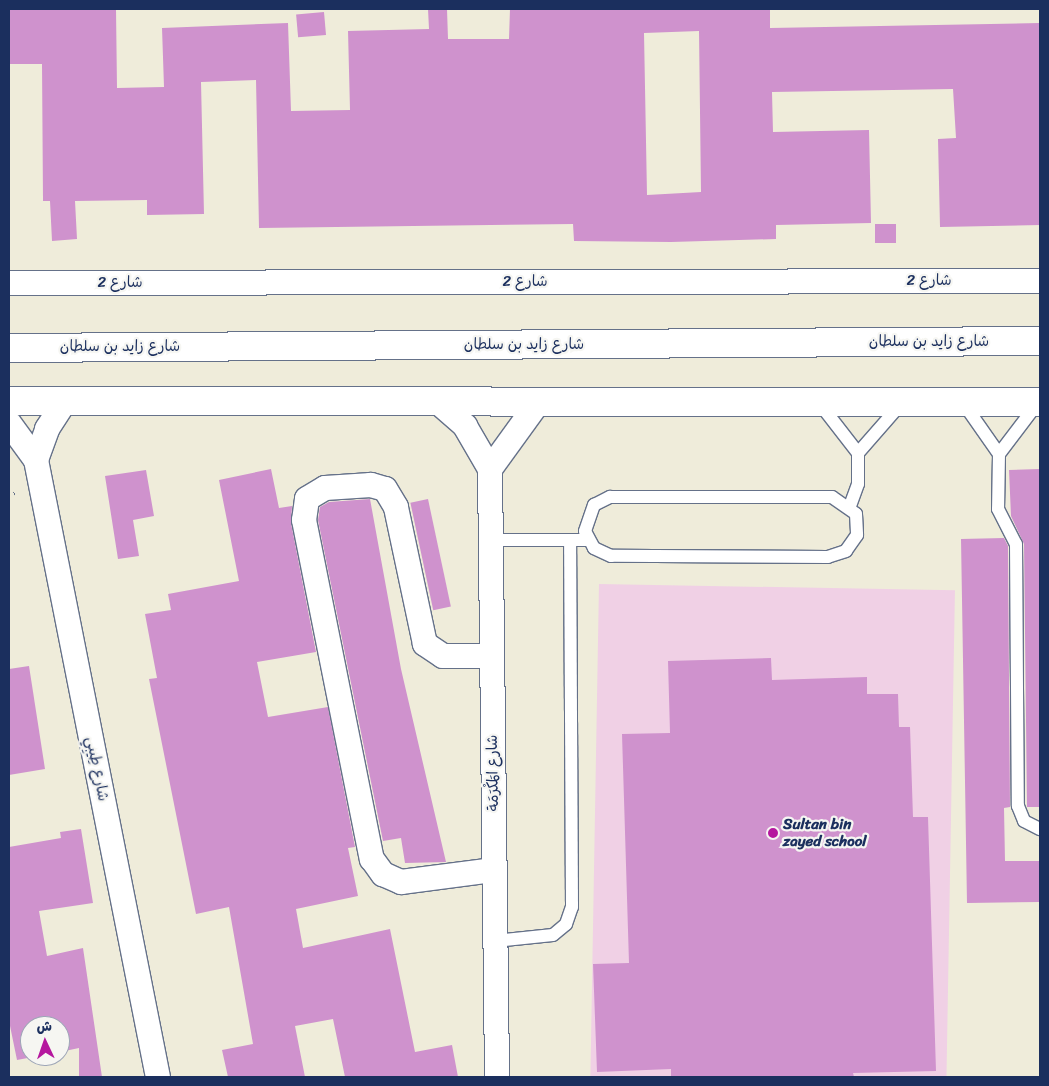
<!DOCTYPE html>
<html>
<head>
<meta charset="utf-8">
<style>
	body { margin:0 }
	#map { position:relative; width:1049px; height:1086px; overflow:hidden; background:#efecda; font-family:Sriracha,"Playpen Sans Arabic",sans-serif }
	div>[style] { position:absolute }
	.built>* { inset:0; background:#f0d0e5; transform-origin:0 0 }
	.building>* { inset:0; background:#cf92cd; transform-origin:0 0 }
	.path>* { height:3px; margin-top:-1.5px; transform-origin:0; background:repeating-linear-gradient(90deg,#657189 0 1px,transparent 0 5px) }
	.roads { filter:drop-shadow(1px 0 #657189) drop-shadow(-1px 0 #657189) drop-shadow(0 1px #657189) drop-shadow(0 -1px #657189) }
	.service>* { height:12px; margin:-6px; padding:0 6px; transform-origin:6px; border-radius:6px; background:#fff }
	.minor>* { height:24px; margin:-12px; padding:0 12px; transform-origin:12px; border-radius:12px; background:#fff }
	.secondary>* { height:28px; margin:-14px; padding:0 14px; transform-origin:14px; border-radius:14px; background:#fff }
	.dots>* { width:14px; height:14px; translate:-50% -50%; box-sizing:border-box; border:2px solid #f6f6f2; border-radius:50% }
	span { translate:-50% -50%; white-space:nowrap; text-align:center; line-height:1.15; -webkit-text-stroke:4.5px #f6f6f2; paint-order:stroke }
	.street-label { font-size:15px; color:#1b2f5e }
	.poi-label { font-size:15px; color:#1b2f5e; font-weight:700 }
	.left { translate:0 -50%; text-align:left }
	.frame { position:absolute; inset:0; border:10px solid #1b2f5e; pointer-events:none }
	.north { position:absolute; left:20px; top:1016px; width:50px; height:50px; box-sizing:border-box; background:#f6f6f2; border:1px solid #9ea6b7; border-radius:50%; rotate:357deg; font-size:14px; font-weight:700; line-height:20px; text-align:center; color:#1b2f5e }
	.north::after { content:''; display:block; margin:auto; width:18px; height:22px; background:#b5179e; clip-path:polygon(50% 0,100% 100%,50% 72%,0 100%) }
</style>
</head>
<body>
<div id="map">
	<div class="built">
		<i style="left:599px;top:584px;width:356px;height:493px;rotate:1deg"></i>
	</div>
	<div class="building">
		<i style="clip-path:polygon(evenodd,9px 9px,116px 9px,117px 88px,164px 87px,162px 28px,288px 23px,291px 111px,350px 110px,348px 31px,429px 29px,428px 9px,447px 9px,448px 39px,509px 39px,510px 9px,770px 10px,770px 28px,1040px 23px,1040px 225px,940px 227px,938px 139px,956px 138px,953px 89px,772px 92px,773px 132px,869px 130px,871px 223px,776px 225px,776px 239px,671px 242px,574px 241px,573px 224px,259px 228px,256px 80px,201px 82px,204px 214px,147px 215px,147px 200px,75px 201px,77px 239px,52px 241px,50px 201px,43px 201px,42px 64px,9px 64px,9px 9px,699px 31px,701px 192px,647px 195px,644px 33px,699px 31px)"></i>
		<i style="left:324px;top:12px;width:23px;height:28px;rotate:85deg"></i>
		<i style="left:896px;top:224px;width:19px;height:21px;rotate:90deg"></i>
		<i style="clip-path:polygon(271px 469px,279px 508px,292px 506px,291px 523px,316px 652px,257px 662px,268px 717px,328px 707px,355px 847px,348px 848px,358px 896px,296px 909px,303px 948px,390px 929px,415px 1052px,452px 1045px,458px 1077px,345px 1077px,333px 1019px,295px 1026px,305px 1077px,228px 1077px,222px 1050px,253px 1044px,229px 907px,196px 914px,149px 679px,157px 678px,145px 614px,171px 610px,168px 594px,239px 581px,219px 480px)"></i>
		<i style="clip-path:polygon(1040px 469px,1040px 807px,1027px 807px,1024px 544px,1011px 516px,1009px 470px)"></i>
		<i style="clip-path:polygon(146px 470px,154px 516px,133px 520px,139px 556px,118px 559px,105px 476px)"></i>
		<i style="clip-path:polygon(370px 499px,401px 669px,446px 862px,405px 863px,401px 838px,383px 841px,318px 520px,320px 507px,329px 502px)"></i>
		<i style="left:428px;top:499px;width:110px;height:18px;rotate:78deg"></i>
		<i style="clip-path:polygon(1004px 538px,1008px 546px,1010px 807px,1004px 808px,1005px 861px,1040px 861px,1040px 902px,967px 903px,961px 539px)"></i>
		<i style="clip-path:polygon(771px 658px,772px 680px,867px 677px,867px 694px,898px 694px,899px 727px,910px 727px,913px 817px,928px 817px,936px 1071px,853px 1073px,854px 1077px,671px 1077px,671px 1069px,597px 1072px,593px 964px,629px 963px,622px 734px,670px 733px,668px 661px)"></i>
		<i style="clip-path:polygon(29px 666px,45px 769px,9px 775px,9px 669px)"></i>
		<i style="clip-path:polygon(81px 829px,93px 903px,39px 911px,47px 956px,83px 948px,102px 1077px,79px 1077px,79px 1048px,60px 1052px,60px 1026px,30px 1026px,30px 1056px,38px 1056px,17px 1060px,9px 1021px,9px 847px,61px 838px,60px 832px)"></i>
	</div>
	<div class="path">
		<i style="left:9px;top:495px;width:9px;rotate:-21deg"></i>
	</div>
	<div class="roads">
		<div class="service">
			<i style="left:820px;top:404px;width:62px;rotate:52.2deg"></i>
			<i style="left:858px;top:453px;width:31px;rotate:90deg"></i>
			<i style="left:858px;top:484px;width:23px;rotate:110deg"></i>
			<i style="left:964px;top:404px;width:61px;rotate:55deg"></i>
			<i style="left:999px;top:454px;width:55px;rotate:91deg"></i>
			<i style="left:998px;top:509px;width:39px;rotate:63deg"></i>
			<i style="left:1016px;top:544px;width:262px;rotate:89.6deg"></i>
			<i style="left:1018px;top:806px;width:16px;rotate:68deg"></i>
			<i style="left:1024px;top:821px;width:18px;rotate:27deg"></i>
			<i style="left:858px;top:453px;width:64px;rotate:-48.8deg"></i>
			<i style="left:999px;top:454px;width:63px;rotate:-52.8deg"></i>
			<i style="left:610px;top:497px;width:222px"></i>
			<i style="left:832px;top:497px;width:29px;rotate:35deg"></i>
			<i style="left:856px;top:514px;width:21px;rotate:87deg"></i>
			<i style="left:857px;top:535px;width:19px;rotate:125deg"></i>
			<i style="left:846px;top:551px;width:19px;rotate:162deg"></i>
			<i style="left:828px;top:557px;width:217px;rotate:-179.7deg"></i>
			<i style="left:611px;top:556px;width:19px;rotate:-155deg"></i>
			<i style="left:594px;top:548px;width:19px;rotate:-118deg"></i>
			<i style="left:585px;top:531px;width:28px;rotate:-71deg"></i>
			<i style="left:594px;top:505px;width:18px;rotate:-27deg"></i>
			<i style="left:491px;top:540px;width:97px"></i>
			<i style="left:495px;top:941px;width:58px;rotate:-5.9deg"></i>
			<i style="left:553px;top:935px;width:17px;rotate:-40deg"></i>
			<i style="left:566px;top:924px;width:18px;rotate:-71deg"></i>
			<i style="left:572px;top:907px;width:367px;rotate:-90.3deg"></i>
		</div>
		<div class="minor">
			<i style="left:9px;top:283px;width:1031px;rotate:-0.11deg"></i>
			<i style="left:439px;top:403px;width:35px;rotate:41deg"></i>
			<i style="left:465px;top:426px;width:50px;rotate:59.8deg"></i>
			<i style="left:490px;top:469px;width:608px;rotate:89.34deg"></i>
			<i style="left:9px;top:423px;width:46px;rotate:53.9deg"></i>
			<i style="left:36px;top:460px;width:629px;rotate:78.82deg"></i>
			<i style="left:36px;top:460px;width:33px;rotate:-70deg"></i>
			<i style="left:47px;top:429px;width:33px;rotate:-57deg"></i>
			<i style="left:490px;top:469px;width:80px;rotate:-54.1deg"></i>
			<i style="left:492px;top:656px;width:49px;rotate:180deg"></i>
			<i style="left:443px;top:656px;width:22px;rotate:-146deg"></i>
			<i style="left:425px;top:644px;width:140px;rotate:-102deg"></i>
			<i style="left:396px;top:507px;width:21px;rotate:-121deg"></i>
			<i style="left:385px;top:489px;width:15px;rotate:-164deg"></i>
			<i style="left:371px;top:485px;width:46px;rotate:176.3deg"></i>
			<i style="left:325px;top:488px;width:21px;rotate:149deg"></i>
			<i style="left:307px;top:499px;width:21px;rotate:98deg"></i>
			<i style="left:304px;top:520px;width:346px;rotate:78.7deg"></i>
			<i style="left:372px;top:859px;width:19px;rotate:54deg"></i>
			<i style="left:383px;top:874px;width:20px;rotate:24deg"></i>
			<i style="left:401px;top:882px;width:94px;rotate:-7.4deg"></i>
		</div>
		<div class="secondary">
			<i style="left:9px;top:348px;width:1031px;rotate:-0.39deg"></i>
			<i style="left:9px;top:401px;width:1031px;rotate:0.06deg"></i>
		</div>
	</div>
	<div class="dots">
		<i style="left:773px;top:833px;background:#b5179e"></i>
	</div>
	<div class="street-label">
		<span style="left:929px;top:281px">شارع 2</span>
		<span style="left:525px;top:282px">شارع 2</span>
		<span style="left:120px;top:283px">شارع 2</span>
		<span style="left:929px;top:342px">شارع زايد بن سلطان</span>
		<span style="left:524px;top:345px">شارع زايد بن سلطان</span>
		<span style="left:120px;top:347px">شارع زايد بن سلطان</span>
		<span style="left:97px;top:769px;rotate:79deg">شارع طِيبِي</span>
		<span style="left:493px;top:773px;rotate:-91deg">شارع المَكْرَمَة</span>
	</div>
	<div class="poi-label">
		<span class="left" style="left:783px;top:833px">Sultan bin<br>zayed school</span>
	</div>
	<div class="frame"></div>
	<div class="north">ش</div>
</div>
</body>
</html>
